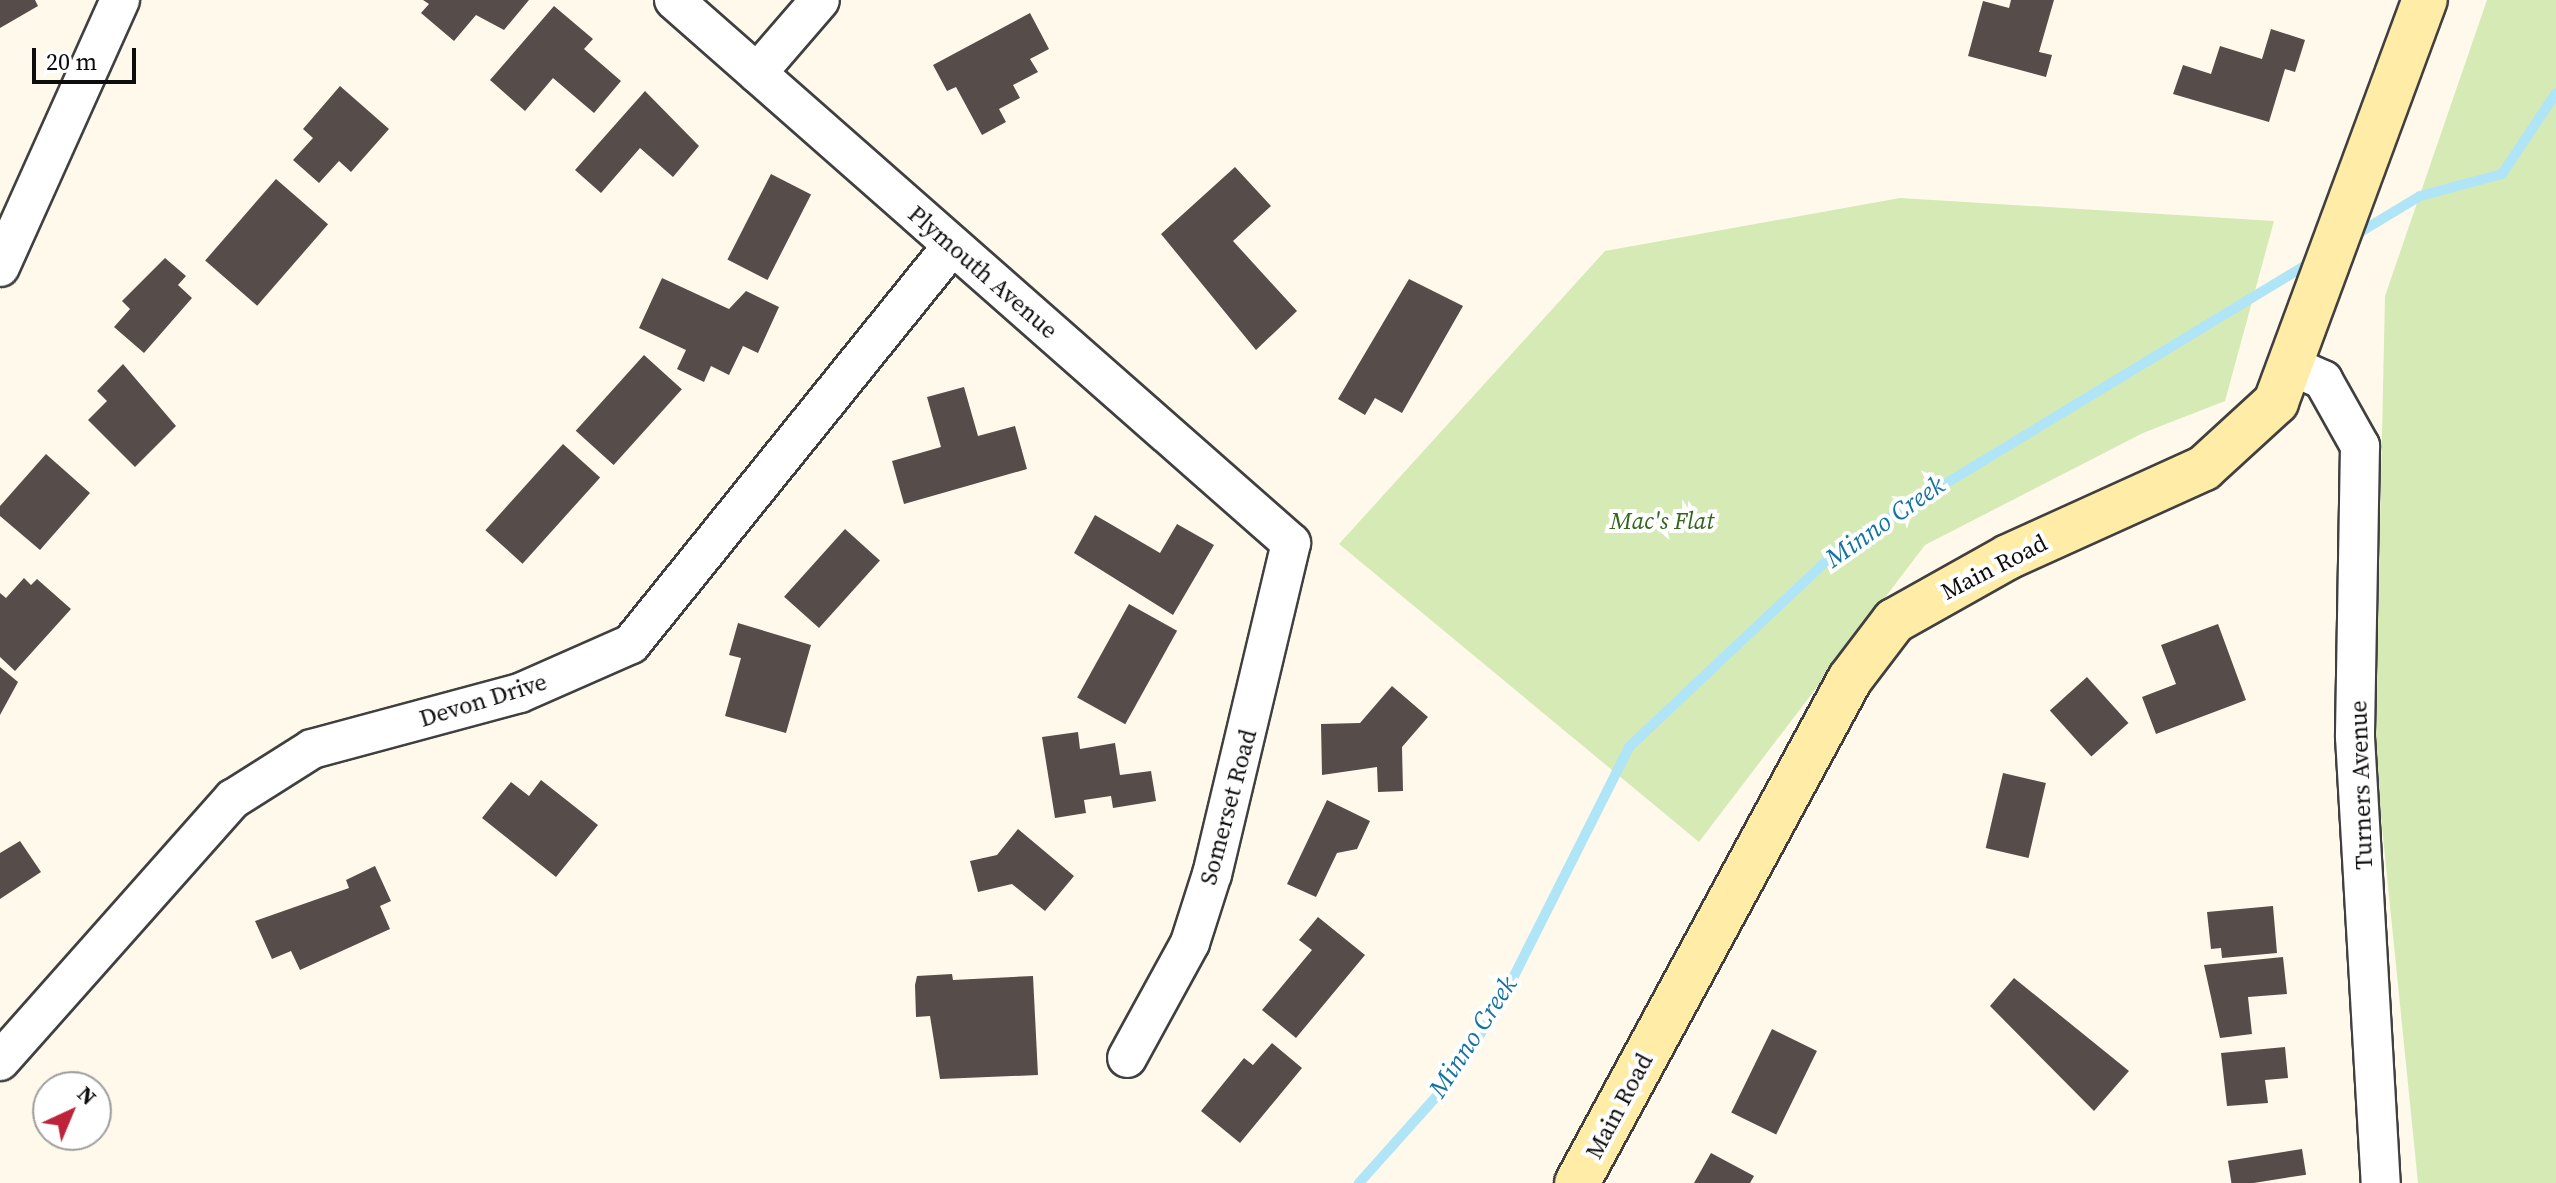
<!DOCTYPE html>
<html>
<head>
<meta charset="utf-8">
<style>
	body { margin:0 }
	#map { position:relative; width:2556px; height:1183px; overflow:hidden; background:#fff9ec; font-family:"Source Serif 4",serif }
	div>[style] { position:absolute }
	.green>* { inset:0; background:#d6eab6 }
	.stream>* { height:10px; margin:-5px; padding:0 5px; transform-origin:5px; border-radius:5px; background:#b0e4f7 }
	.building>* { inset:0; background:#564c49; transform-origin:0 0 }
	.roads { filter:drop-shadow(2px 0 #404040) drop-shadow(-2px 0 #404040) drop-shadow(0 2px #404040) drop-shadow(0 -2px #404040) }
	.minor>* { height:38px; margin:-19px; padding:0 19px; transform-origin:19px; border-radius:19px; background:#fff }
	.secondary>* { height:44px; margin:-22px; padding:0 22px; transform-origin:22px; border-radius:22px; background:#ffeca7 }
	span { translate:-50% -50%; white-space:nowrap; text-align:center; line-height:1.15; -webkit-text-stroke:8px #fff; paint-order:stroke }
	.street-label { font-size:24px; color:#0d0d0d }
	.park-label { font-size:24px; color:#33651c; font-style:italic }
	.water-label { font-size:26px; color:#1473a0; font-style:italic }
	.north { position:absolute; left:32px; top:1071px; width:80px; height:80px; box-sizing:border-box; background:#fff; border:2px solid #9e9e9e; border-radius:50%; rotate:44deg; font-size:22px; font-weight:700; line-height:32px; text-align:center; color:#0d0d0d }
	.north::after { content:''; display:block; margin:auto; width:28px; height:36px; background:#bf233b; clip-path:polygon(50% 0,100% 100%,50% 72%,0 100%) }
	.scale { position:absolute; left:32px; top:48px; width:104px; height:36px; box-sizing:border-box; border:4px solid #0d0d0d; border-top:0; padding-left:10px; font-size:24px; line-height:28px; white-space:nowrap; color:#0d0d0d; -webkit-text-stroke:6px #fff; paint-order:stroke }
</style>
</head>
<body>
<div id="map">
	<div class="green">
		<i style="clip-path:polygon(2487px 0,2556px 0,2556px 1183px,2418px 1183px,2375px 757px,2385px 296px)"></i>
		<i style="clip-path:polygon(1900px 198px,2274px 221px,2225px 401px,2143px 433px,1925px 545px,1699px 842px,1339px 544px,1605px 251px)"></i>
	</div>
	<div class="stream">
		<i style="left:2352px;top:237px;width:79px;rotate:-31.1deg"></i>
		<i style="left:2420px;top:196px;width:85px;rotate:-15deg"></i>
		<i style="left:2502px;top:174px;width:97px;rotate:-56.3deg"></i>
		<i style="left:1359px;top:1183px;width:141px;rotate:-48.2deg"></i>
		<i style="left:1453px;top:1078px;width:99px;rotate:-58.2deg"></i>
		<i style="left:1505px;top:994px;width:276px;rotate:-63.3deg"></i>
		<i style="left:1629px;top:747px;width:291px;rotate:-43.3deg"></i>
		<i style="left:1841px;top:547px;width:550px;rotate:-31.23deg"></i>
	</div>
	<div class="building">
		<i style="clip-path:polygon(0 0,35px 0,38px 6px,0 28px)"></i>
		<i style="clip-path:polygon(423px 0,529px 0,504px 30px,476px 15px,454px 41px,421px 13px,429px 4px)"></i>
		<i style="clip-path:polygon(2011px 0,2054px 0,2039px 52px,2052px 55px,2046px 77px,1968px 56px,1983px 1px,2009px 8px)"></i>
		<i style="clip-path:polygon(554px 6px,593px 39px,584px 49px,621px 81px,594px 113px,553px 78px,525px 111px,490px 80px)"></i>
		<i style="clip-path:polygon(1030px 13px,1049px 49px,1030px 59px,1038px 72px,1013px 85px,1020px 98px,999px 109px,1006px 122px,982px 135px,956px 87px,947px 91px,933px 65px)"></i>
		<i style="clip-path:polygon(2271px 29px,2305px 40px,2295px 72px,2285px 69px,2269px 122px,2173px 94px,2183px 65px,2211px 74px,2220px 46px,2262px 59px)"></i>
		<i style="clip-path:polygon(340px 86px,389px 129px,351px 172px,339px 161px,319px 183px,293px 160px,313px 138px,303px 129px)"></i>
		<i style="clip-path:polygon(645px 91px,699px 146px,673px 177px,640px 148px,601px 193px,575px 170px)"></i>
		<i style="clip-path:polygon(1235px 167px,1271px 206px,1233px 241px,1297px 311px,1256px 350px,1161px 234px)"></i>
		<i style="left:771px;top:174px;width:45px;height:96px;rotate:27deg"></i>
		<i style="left:276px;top:179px;width:69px;height:108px;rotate:41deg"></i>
		<i style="clip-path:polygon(165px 258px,186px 276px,178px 285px,192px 298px,144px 353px,114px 327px,130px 309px,122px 301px)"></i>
		<i style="clip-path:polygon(662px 278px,729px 309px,746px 291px,779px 307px,758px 353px,743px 346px,729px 375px,711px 366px,704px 382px,677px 369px,686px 350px,639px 328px)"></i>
		<i style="clip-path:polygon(1409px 279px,1463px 306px,1402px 413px,1375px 398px,1365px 415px,1338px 399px)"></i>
		<i style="left:644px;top:355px;width:51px;height:102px;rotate:42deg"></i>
		<i style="clip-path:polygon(123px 364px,176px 426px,135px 467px,88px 420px,107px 401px,97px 391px)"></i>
		<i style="clip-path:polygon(964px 387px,978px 436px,1015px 426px,1027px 469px,904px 504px,892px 461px,941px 447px,927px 397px)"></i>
		<i style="left:563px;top:444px;width:50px;height:116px;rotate:42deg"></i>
		<i style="clip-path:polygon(46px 454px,90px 493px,40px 550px,0 516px,0 506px)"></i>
		<i style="clip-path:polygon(1095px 515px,1160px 553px,1177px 524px,1214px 545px,1173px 615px,1074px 553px)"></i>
		<i style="left:845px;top:529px;width:47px;height:91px;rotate:42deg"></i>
		<i style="clip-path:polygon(24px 578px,31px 585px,37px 579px,71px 609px,15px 671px,0 657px,0 593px,6px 598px)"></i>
		<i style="left:1129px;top:604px;width:55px;height:107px;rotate:29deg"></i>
		<i style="clip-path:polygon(738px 623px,811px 645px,786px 733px,725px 716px,741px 658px,729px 655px)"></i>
		<i style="clip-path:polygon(2218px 624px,2246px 700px,2156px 734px,2142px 697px,2176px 684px,2161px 645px)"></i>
		<i style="clip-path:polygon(0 667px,18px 682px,0 715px)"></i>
		<i style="left:2087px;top:677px;width:62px;height:50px;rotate:48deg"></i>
		<i style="clip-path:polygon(1392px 686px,1428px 717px,1402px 747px,1403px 791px,1378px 792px,1377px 767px,1322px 775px,1321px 724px,1360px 723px)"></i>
		<i style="clip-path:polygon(1078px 732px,1080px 749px,1115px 743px,1120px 775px,1151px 771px,1156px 801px,1113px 808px,1111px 796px,1084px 800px,1086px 813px,1055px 818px,1042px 737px)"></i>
		<i style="left:2003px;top:773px;width:44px;height:77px;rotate:13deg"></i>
		<i style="clip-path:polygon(541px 780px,598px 825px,556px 877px,482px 818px,511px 782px,529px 796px)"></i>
		<i style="clip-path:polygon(1327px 800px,1370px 821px,1357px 849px,1337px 853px,1316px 897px,1287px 884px)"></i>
		<i style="clip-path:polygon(1018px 829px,1074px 876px,1045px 911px,1012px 884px,978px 892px,970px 861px,997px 855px)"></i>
		<i style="clip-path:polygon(20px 841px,41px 872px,0 899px,0 853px)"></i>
		<i style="clip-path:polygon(375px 866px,391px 901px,380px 906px,390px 929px,300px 970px,291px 951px,272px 959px,255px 921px,349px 888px,346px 880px)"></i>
		<i style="clip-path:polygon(2273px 906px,2277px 953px,2222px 958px,2221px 948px,2211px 949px,2207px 912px)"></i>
		<i style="clip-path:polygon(1318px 917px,1365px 955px,1296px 1038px,1262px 1010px,1312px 950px,1299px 940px)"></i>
		<i style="clip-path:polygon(2283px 957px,2287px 994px,2248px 997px,2252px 1034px,2220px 1038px,2204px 965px)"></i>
		<i style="clip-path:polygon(952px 974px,953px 980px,1033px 976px,1038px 1075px,940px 1079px,930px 1016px,916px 1017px,915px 985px,917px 976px)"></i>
		<i style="clip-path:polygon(2014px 978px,2129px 1071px,2094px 1111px,1990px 1006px)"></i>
		<i style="left:1772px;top:1029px;width:50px;height:93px;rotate:26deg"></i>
		<i style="clip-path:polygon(1272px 1043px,1302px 1068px,1240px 1143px,1201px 1111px,1244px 1058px,1253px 1065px)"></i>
		<i style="clip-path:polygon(2285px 1047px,2288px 1078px,2265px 1080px,2268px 1103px,2227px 1106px,2221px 1053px)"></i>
		<i style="left:2302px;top:1149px;width:26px;height:75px;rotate:81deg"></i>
		<i style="clip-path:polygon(1711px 1153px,1754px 1176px,1750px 1183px,1694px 1183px)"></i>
	</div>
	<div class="roads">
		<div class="minor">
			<i style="left:674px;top:0;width:822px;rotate:41.35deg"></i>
			<i style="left:1291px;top:543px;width:340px;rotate:103.4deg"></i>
			<i style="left:1212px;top:874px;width:72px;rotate:107.7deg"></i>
			<i style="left:1190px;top:943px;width:131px;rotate:118.7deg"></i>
			<i style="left:757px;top:73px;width:96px;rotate:-49.2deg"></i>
			<i style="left:0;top:267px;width:293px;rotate:-65.8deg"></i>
			<i style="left:2294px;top:367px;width:32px;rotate:24deg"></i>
			<i style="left:2323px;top:380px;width:76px;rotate:60.7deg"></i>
			<i style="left:2360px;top:446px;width:291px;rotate:91deg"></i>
			<i style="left:2355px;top:737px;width:447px;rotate:86.7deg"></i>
			<i style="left:0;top:1061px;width:351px;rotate:-48.4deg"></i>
			<i style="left:233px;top:799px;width:93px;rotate:-32.3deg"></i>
			<i style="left:312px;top:749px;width:215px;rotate:-15.1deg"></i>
			<i style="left:520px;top:693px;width:121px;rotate:-23.8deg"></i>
			<i style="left:631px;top:644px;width:511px;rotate:-51.11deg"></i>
		</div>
		<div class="secondary">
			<i style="left:1577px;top:1183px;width:573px;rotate:-61.56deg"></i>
			<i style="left:1850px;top:679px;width:73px;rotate:-52.8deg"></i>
			<i style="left:1894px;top:621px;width:131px;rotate:-29.3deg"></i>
			<i style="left:2008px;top:557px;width:215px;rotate:-24.4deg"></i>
			<i style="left:2204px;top:468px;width:98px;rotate:-42.5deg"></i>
			<i style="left:2276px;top:402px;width:429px;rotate:-69.7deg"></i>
		</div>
	</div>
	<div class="street-label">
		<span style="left:983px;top:272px;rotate:41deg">Plymouth Avenue</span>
		<span style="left:1994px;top:567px;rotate:-27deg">Main Road</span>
		<span style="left:483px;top:700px;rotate:-17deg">Devon Drive</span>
		<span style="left:2361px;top:785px;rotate:-92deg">Turners Avenue</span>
		<span style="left:1228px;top:807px;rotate:-75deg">Somerset Road</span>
		<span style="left:1619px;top:1106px;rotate:-62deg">Main Road</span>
	</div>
	<div class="park-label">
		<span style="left:1662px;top:521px">Mac's Flat</span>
	</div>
	<div class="water-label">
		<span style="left:1885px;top:522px;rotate:-35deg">Minno Creek</span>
		<span style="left:1473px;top:1037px;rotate:-57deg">Minno Creek</span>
	</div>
	<div class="north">N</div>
	<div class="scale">20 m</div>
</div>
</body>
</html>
